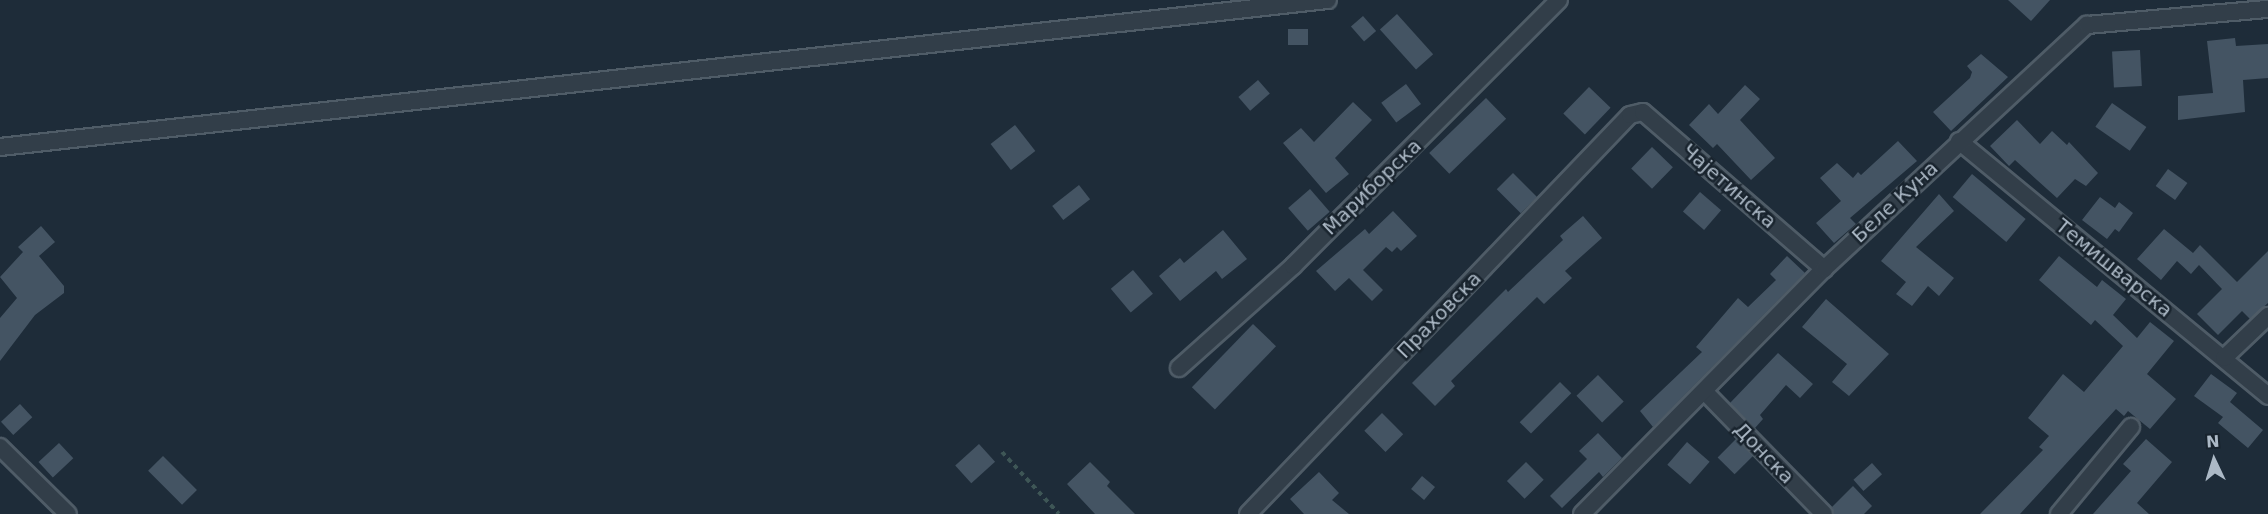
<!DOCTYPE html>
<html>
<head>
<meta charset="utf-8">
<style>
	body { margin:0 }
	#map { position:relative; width:2268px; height:514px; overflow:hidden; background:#1e2c39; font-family:"DejaVu Sans",sans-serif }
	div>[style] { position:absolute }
	.building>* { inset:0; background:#445463; transform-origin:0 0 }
	.path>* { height:4px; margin-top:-2px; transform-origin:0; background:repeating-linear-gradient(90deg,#3e5656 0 4.5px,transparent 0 9px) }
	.roads { filter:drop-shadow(2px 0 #4f5c67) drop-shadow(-2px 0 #4f5c67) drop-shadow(0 2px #4f5c67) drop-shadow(0 -2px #4f5c67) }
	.street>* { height:16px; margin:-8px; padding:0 8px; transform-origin:8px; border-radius:8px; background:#323e49 }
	span { translate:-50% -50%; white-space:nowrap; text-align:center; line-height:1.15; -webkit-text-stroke:5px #18232d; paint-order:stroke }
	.street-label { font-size:20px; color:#acb9c6 }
	.north { position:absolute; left:2184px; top:430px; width:60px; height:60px; -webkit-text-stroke:4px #18232d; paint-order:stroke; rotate:356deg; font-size:16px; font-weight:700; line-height:24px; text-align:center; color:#acb9c6 }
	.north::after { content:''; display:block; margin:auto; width:21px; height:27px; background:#acb9c6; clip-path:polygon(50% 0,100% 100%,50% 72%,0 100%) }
</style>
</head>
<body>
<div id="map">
	<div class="building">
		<i style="clip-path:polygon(2008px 0,2050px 0,2031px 21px)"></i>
		<i style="left:1397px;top:14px;width:54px;height:23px;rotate:48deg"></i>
		<i style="left:1363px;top:16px;width:20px;height:16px;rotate:49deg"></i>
		<i style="left:1288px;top:29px;width:20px;height:16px"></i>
		<i style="clip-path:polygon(2235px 38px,2236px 46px,2268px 44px,2268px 78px,2243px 80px,2245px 112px,2178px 120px,2178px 96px,2213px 93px,2207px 41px)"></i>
		<i style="left:2140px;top:50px;width:36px;height:28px;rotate:87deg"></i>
		<i style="clip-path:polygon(1981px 54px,2008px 77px,1951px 131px,1933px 112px,1970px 78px,1972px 72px,1967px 66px)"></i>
		<i style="left:1258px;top:80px;width:18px;height:26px;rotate:49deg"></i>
		<i style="left:1406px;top:84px;width:25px;height:31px;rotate:53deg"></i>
		<i style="clip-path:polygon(1745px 85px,1760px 99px,1740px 120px,1775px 158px,1751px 180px,1717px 144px,1713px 148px,1689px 125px,1709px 104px,1718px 114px)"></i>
		<i style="left:1589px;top:87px;width:30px;height:37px;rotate:44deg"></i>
		<i style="left:1486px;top:98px;width:29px;height:79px;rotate:46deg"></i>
		<i style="clip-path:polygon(1353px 102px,1372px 120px,1335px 158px,1349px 174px,1326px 193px,1283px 143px,1301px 128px,1314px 142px)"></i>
		<i style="left:2112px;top:103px;width:42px;height:29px;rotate:35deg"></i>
		<i style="clip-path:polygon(2017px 120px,2040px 144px,2052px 131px,2067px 145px,2069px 142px,2098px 173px,2086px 186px,2075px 179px,2057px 198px,2015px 160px,2009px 166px,1990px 146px)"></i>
		<i style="left:1015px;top:125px;width:33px;height:31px;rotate:52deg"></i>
		<i style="clip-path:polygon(1898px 141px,1917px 161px,1850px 218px,1856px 224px,1834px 243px,1816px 223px,1841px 201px,1820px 178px,1837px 163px,1853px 178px,1858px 172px,1861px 175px)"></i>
		<i style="left:1652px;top:147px;width:29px;height:30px;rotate:44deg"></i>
		<i style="left:2168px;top:169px;width:24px;height:21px;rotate:36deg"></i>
		<i style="left:1513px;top:173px;width:34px;height:23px;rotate:45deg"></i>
		<i style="left:1972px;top:174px;width:70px;height:30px;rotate:40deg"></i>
		<i style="left:1079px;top:185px;width:18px;height:34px;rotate:52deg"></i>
		<i style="left:1310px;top:189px;width:30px;height:29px;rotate:49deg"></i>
		<i style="left:1700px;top:192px;width:28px;height:26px;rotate:41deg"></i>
		<i style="clip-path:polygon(1939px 194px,1954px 211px,1916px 247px,1954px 278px,1939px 296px,1928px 286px,1912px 306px,1896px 294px,1906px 282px,1881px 261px)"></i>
		<i style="clip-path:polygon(2100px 197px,2115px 208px,2119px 202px,2133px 213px,2119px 232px,2115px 229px,2107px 239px,2082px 220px)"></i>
		<i style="clip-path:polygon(1393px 211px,1417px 236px,1401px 251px,1397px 247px,1392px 252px,1386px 247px,1363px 270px,1383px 290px,1372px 301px,1349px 278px,1335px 291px,1316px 271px,1365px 229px,1369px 234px)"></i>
		<i style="clip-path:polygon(1583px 216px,1602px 238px,1565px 271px,1572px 278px,1544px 304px,1537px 297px,1451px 381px,1455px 386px,1435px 406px,1412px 383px,1506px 289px,1508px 292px,1563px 240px,1560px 236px)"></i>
		<i style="clip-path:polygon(41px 226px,55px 242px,39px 256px,64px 286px,64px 293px,35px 315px,0 361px,0 318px,17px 298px,0 277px,23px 252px,18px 247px)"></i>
		<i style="clip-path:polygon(2164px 229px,2193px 253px,2200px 245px,2237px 282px,2268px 251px,2268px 303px,2250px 319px,2242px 311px,2218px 335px,2197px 314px,2222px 289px,2199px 265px,2191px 274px,2177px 261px,2161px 280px,2137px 259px)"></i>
		<i style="clip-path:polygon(1223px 230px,1247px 259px,1222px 279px,1216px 271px,1180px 301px,1159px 276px,1180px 258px,1184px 263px)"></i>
		<i style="clip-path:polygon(1787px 256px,1805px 273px,1653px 427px,1640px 411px,1702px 352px,1696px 347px,1738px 298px,1748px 307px,1776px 280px,1770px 274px)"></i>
		<i style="clip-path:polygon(2059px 256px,2097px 287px,2102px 280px,2126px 299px,2113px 315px,2137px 338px,2150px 322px,2174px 341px,2147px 374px,2176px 399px,2150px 429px,2128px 411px,2124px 416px,2116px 409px,2020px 514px,1980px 514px,2043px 450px,2039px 447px,2049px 436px,2028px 418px,2063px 374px,2084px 392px,2123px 346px,2095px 320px,2091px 325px,2039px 280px)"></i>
		<i style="left:1133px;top:270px;width:31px;height:29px;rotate:50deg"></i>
		<i style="clip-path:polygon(1826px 299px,1889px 354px,1849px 396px,1832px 382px,1847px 364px,1802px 327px)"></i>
		<i style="left:1253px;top:324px;width:32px;height:88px;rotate:44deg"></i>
		<i style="clip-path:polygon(1778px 353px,1813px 384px,1800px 398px,1786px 385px,1760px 415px,1763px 419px,1755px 428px,1730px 403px)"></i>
		<i style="clip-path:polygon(2211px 374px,2237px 393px,2230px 402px,2263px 430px,2248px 448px,2218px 423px,2223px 417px,2194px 396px)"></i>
		<i style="left:1598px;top:375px;width:37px;height:30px;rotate:46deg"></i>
		<i style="left:1560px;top:382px;width:16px;height:57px;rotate:45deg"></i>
		<i style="left:20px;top:404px;width:18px;height:26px;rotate:47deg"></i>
		<i style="left:1382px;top:413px;width:30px;height:25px;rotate:45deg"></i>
		<i style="clip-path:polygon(1598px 433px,1622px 458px,1603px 477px,1599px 472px,1562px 508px,1550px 496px,1587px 459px,1579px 451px)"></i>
		<i style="left:1736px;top:439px;width:24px;height:26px;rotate:45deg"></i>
		<i style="clip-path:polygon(2146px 439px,2172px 462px,2137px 503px,2149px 514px,2093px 514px,2131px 471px,2123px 464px)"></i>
		<i style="left:1687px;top:442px;width:30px;height:30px;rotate:41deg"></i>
		<i style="left:59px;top:443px;width:21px;height:28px;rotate:47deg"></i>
		<i style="left:979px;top:444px;width:24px;height:32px;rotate:48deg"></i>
		<i style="left:163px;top:456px;width:48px;height:21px;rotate:45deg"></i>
		<i style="clip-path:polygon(1090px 462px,1110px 482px,1107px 486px,1135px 514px,1095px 514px,1067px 484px)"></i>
		<i style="left:1526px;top:462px;width:25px;height:27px;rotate:45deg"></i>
		<i style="left:1872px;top:463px;width:15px;height:25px;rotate:48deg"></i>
		<i style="clip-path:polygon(1319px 472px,1339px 493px,1332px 500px,1349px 514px,1304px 514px,1290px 499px)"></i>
		<i style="left:1422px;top:476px;width:17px;height:17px;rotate:40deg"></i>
		<i style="clip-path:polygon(1853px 486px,1872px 506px,1864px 514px,1834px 514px,1832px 507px)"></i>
	</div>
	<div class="path">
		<i style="left:1002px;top:452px;width:84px;rotate:47.4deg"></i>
	</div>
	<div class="roads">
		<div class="street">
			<i style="left:1959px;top:141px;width:401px;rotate:39.5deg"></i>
			<i style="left:0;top:147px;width:1336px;rotate:-6.32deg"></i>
			<i style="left:2224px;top:358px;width:61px;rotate:-43.7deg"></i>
			<i style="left:1179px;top:368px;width:153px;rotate:-41.8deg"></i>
			<i style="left:1293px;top:266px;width:376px;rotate:-45deg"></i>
			<i style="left:1705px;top:392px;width:170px;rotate:45.7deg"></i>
			<i style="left:0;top:447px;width:95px;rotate:44.6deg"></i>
			<i style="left:1248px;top:514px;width:552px;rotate:-46.25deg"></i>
			<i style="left:1630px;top:115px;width:13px;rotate:-13deg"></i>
			<i style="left:1643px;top:112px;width:240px;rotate:40.9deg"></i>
			<i style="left:1582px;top:514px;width:344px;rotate:-45.4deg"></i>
			<i style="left:1824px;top:269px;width:359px;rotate:-42.9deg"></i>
			<i style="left:2087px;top:25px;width:182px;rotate:-5.1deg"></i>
			<i style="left:2059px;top:514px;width:113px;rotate:-50.4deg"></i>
		</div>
	</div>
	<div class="street-label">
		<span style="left:1729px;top:186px;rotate:41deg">Чајетинска</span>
		<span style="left:1372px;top:187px;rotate:-44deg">Мариборска</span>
		<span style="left:1895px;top:202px;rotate:-43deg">Беле Куна</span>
		<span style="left:2114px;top:268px;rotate:39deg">Темишварска</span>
		<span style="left:1439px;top:315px;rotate:-46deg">Праховска</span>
		<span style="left:1764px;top:453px;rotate:46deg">Донска</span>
	</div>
	<div class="north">N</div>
</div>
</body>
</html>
